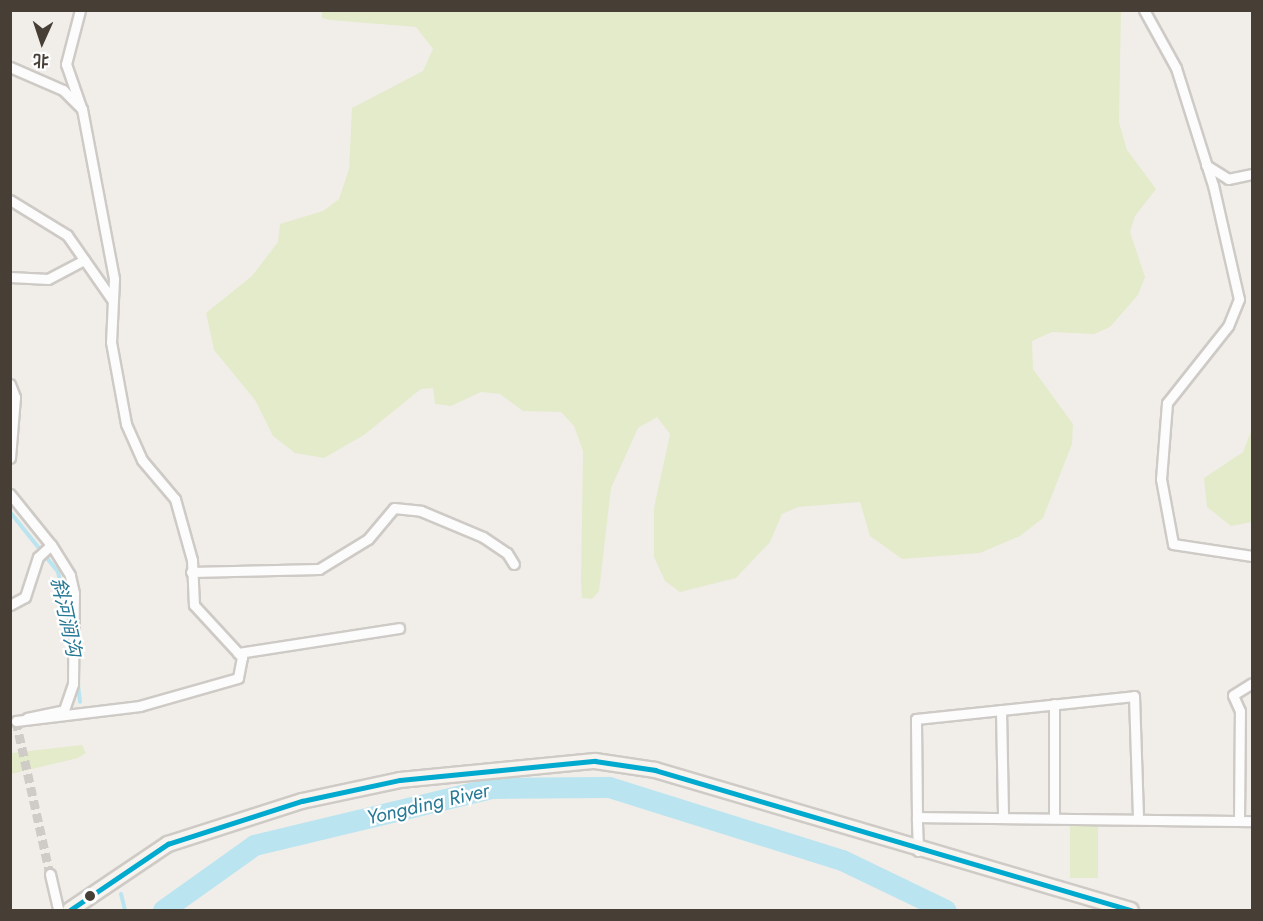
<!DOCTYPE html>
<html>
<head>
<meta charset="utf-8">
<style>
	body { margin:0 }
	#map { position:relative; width:1263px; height:921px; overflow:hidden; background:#f1eeea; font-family:Jost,"Noto Sans SC",sans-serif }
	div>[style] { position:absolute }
	.green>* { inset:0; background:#e4ebca; transform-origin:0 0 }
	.stream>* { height:4px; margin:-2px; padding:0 2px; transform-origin:2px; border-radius:2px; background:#bae4f0 }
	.river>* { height:21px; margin:-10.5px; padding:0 10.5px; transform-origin:10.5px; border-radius:10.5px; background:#bae4f0 }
	.minor-tunnel>* { height:9px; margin-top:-4.5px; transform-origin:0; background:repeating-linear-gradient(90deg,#cfcbc6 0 9px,transparent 0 13.5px) }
	.roads { filter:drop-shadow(2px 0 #cecac6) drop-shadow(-2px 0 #cecac6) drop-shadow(0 2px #cecac6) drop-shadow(0 -2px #cecac6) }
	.minor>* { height:9px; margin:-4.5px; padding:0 4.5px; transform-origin:4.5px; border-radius:4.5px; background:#fdfcfc }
	.secondary>* { height:14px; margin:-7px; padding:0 7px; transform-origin:7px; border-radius:7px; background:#f7f3ee }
	.bus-1>* { height:4.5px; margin:-2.25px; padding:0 2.25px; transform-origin:2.25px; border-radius:2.25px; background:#00a9ce }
	.dots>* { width:16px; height:16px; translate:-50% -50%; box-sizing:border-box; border:3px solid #fff; border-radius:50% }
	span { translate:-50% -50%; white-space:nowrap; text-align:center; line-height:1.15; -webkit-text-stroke:4.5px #fff; paint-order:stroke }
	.water-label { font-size:20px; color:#277995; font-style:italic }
	.frame { position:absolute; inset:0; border:12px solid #473e36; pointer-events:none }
	.north { position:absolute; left:12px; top:12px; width:60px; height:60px; -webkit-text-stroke:4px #fff; paint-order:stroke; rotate:183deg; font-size:16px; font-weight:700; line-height:24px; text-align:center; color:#473e36 }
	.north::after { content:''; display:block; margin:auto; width:21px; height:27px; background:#473e36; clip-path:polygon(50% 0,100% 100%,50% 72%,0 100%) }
</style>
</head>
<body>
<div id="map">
	<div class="green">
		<i style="clip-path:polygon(322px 11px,1121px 11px,1119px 122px,1127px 150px,1156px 189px,1135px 216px,1130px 232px,1145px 277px,1138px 295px,1110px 327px,1094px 334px,1052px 332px,1032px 341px,1033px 369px,1073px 424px,1072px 444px,1043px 518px,1020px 536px,980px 553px,902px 559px,870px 536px,860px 502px,798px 507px,782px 514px,770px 542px,736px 578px,680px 592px,665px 581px,654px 557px,654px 508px,670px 434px,657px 417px,638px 428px,611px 488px,599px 591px,592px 599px,582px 598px,581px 582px,583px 451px,574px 426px,561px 412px,523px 411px,500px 394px,481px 392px,451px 406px,435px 404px,433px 388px,421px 389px,364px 435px,324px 458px,295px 453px,273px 436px,255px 400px,214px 350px,206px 313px,252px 276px,278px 242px,280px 224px,323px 211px,339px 199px,349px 169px,352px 108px,423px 71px,433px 49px,416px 27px,330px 20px,322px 18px)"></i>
		<i style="clip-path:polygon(1252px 429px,1252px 522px,1231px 526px,1207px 507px,1204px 478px,1243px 452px)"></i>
		<i style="clip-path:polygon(82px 745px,86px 753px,78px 758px,11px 774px,11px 753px)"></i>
		<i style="left:1070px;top:825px;width:28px;height:53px"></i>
	</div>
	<div class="stream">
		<i style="left:10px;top:512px;width:77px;rotate:51.3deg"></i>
		<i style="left:58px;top:572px;width:51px;rotate:76.5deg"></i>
		<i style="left:77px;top:677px;width:25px;rotate:83deg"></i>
		<i style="left:121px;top:894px;width:16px;rotate:76deg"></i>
	</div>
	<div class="river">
		<i style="left:163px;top:910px;width:112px;rotate:-35.5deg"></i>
		<i style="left:254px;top:845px;width:244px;rotate:-13.5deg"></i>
		<i style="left:491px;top:788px;width:118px;rotate:-0.5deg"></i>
		<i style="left:609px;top:787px;width:244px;rotate:17.4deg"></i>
		<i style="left:842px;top:860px;width:115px;rotate:25.7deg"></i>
	</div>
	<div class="minor-tunnel">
		<i style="left:16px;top:721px;width:157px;rotate:77.5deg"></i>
	</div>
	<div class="roads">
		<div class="minor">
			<i style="left:80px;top:10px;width:56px;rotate:104.5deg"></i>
			<i style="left:66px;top:64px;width:46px;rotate:70.8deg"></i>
			<i style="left:1144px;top:10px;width:66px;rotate:61.1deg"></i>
			<i style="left:1176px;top:68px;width:123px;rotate:72.5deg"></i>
			<i style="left:1213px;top:185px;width:117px;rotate:77.2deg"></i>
			<i style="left:1239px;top:299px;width:29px;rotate:112deg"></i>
			<i style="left:1228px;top:326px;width:98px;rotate:128.4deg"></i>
			<i style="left:1167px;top:403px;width:76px;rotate:94.5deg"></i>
			<i style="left:1161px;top:479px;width:66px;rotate:79.5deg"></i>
			<i style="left:1173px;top:544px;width:80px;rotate:8.6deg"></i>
			<i style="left:10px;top:67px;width:58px;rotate:23.5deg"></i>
			<i style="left:63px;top:90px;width:27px;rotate:45deg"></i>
			<i style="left:82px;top:109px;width:173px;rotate:79.3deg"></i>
			<i style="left:114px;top:279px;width:63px;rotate:92.7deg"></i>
			<i style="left:111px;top:342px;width:83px;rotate:79.6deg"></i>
			<i style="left:126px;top:424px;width:39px;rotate:66deg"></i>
			<i style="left:142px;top:460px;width:51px;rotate:49.8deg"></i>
			<i style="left:175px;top:499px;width:63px;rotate:74.4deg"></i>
			<i style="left:192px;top:560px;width:45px;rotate:87.5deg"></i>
			<i style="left:194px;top:605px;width:71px;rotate:47.3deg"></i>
			<i style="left:242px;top:657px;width:21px;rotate:101deg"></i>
			<i style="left:238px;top:678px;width:102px;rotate:164.1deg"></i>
			<i style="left:140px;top:706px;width:125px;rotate:173.1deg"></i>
			<i style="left:1206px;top:165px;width:26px;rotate:32deg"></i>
			<i style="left:1228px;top:179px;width:25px;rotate:-12deg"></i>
			<i style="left:10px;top:200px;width:67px;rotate:31.6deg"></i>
			<i style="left:67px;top:235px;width:80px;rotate:55.1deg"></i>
			<i style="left:10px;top:277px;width:38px;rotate:3deg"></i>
			<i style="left:48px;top:279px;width:41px;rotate:-27.8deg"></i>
			<i style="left:10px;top:384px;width:14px;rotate:69deg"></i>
			<i style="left:15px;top:397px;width:61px;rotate:94.7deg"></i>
			<i style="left:10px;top:494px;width:65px;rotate:51.2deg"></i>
			<i style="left:51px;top:545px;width:18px;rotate:137deg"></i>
			<i style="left:38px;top:557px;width:42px;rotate:108deg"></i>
			<i style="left:25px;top:597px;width:17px;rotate:152deg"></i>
			<i style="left:191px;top:572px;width:128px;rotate:-1.3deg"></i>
			<i style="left:319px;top:569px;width:57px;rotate:-31.5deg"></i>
			<i style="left:368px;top:539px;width:40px;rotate:-50deg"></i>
			<i style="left:394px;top:508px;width:27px;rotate:6deg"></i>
			<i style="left:421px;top:511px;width:67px;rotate:22.8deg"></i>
			<i style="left:483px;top:537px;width:29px;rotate:34deg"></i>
			<i style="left:507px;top:553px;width:13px;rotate:58deg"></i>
			<i style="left:238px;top:653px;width:163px;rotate:-8.8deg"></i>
			<i style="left:1001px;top:710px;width:105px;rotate:88.9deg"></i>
			<i style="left:27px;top:718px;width:38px;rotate:-12deg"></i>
			<i style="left:64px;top:710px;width:28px;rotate:-71deg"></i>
			<i style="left:73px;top:684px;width:91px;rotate:-89.4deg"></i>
			<i style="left:74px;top:593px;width:18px;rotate:-103deg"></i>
			<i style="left:70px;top:575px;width:36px;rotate:-122deg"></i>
			<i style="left:1054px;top:816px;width:112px;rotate:-90deg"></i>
			<i style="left:917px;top:817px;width:98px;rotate:-90.6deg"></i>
			<i style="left:916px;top:719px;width:219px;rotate:-6deg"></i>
			<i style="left:1134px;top:696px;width:122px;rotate:88.1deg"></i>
			<i style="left:1239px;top:821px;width:110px;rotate:-89.5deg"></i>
			<i style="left:1240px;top:711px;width:17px;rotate:-114deg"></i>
			<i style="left:1233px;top:695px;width:22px;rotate:-32deg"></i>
			<i style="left:918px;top:851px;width:34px;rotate:-92deg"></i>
			<i style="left:917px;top:817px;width:335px;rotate:0.7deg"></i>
			<i style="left:50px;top:874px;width:37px;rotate:77deg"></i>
		</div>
		<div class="secondary">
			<i style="left:70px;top:910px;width:118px;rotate:-34deg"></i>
			<i style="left:168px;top:844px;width:141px;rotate:-17.8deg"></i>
			<i style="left:302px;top:801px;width:100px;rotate:-12.1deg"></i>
			<i style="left:400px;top:780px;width:196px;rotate:-5.6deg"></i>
			<i style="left:595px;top:761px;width:61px;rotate:8.5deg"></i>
			<i style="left:655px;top:770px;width:496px;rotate:16.4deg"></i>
		</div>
	</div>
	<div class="bus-1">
		<i style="left:70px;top:910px;width:118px;rotate:-34deg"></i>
		<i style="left:168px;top:844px;width:141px;rotate:-17.8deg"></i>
		<i style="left:302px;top:801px;width:100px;rotate:-12.1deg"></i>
		<i style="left:400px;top:780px;width:196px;rotate:-5.6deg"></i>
		<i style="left:595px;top:761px;width:61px;rotate:8.5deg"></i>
		<i style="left:655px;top:770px;width:496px;rotate:16.4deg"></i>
	</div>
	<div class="dots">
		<i style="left:90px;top:896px;background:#473e36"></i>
	</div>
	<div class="water-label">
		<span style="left:66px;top:617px;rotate:78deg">斜河涧沟</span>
		<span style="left:428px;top:804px;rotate:-13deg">Yongding River</span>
	</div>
	<div class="frame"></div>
	<div class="north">北</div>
</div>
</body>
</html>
